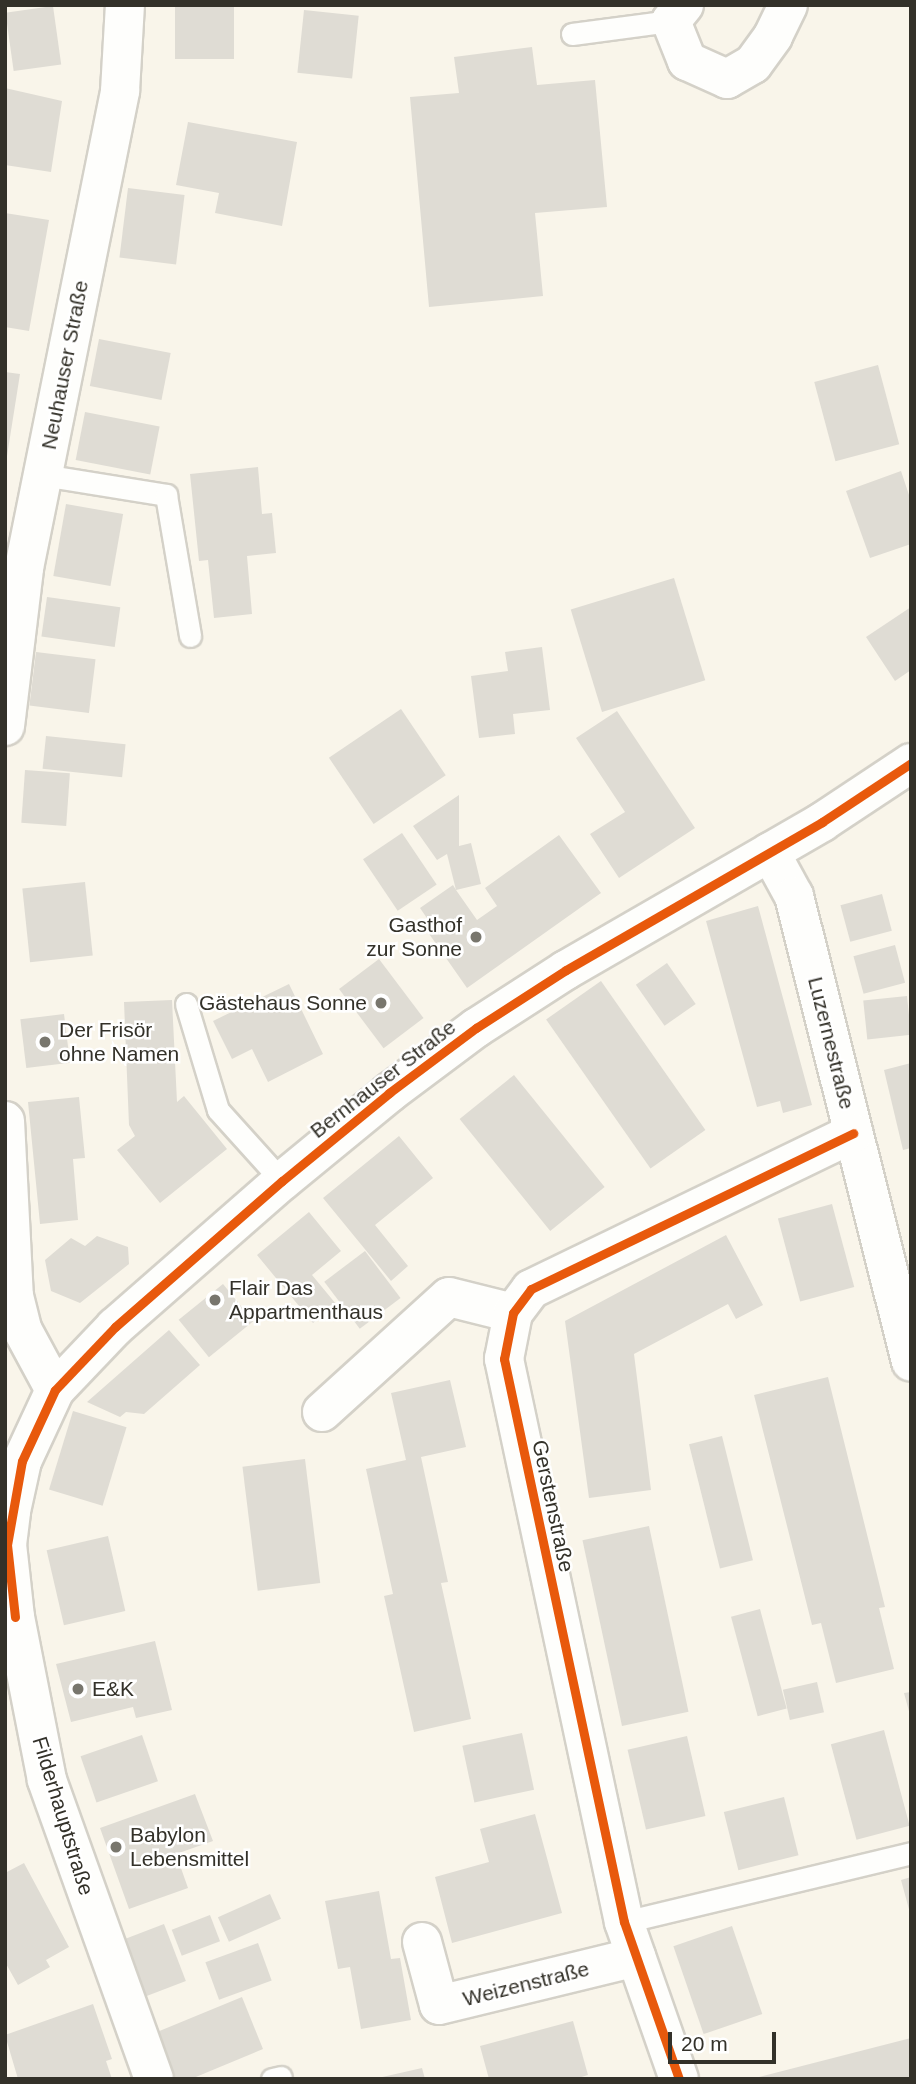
<!DOCTYPE html>
<html>
<head>
<meta charset="utf-8">
<style>
	body { margin:0 }
	#map { position:relative; width:916px; height:2084px; overflow:hidden; background:#f9f5ea; font-family:Helvetica,sans-serif }
	div>[style] { position:absolute }
	.building>* { inset:0; background:#dfdcd4; transform-origin:0 0 }
	.roads { filter:drop-shadow(2px 0 #d4d1c8) drop-shadow(-2px 0 #d4d1c8) drop-shadow(0 2px #d4d1c8) drop-shadow(0 -2px #d4d1c8) }
	.service>* { height:21px; margin:-10.5px; padding:0 10.5px; transform-origin:10.5px; border-radius:10.5px; background:#fefefc }
	.minor>* { height:38px; margin:-19px; padding:0 19px; transform-origin:19px; border-radius:19px; background:#fefefc }
	.secondary>* { height:38px; margin:-19px; padding:0 19px; transform-origin:19px; border-radius:19px; background:#fefefc }
	.cycleway>* { height:9px; margin:-4.5px; padding:0 4.5px; transform-origin:4.5px; border-radius:4.5px; background:#e8590c }
	.dots>* { width:19px; height:19px; translate:-50% -50%; box-sizing:border-box; border:4px solid #fff; border-radius:50% }
	span { translate:-50% -50%; white-space:nowrap; text-align:center; line-height:1.15; -webkit-text-stroke:5px #fff; paint-order:stroke }
	.street-label { font-size:21px; color:#333129 }
	.poi-label { font-size:21px; color:#333129 }
	.right { translate:-100% -50%; text-align:right }
	.left { translate:0 -50%; text-align:left }
	.frame { position:absolute; inset:0; border:7px solid #333129; pointer-events:none }
	.scale { position:absolute; left:668px; top:2032px; width:108px; height:32px; box-sizing:border-box; border:4px solid #333129; border-top:0; padding-left:9px; font-size:21px; line-height:24px; white-space:nowrap; color:#333129; -webkit-text-stroke:5px #fff; paint-order:stroke }
</style>
</head>
<body>
<div id="map">
	<div class="building">
		<i style="left:175px;top:5px;width:59px;height:54px"></i>
		<i style="left:53px;top:6px;width:59px;height:48px;rotate:82deg"></i>
		<i style="left:304px;top:10px;width:55px;height:63px;rotate:6deg"></i>
		<i style="clip-path:polygon(532px 47px,537px 85px,595px 80px,607px 207px,535px 213px,543px 296px,429px 307px,410px 97px,459px 93px,454px 57px)"></i>
		<i style="clip-path:polygon(5px 88px,62px 101px,51px 172px,5px 165px)"></i>
		<i style="clip-path:polygon(188px 122px,297px 142px,282px 226px,215px 213px,219px 193px,176px 185px)"></i>
		<i style="left:128px;top:188px;width:57px;height:70px;rotate:7deg"></i>
		<i style="clip-path:polygon(5px 213px,49px 220px,29px 331px,5px 327px)"></i>
		<i style="left:99px;top:339px;width:73px;height:48px;rotate:11deg"></i>
		<i style="left:878px;top:365px;width:82px;height:66px;rotate:75deg"></i>
		<i style="clip-path:polygon(5px 372px,20px 374px,7px 456px,5px 456px)"></i>
		<i style="left:85px;top:412px;width:76px;height:49px;rotate:11deg"></i>
		<i style="clip-path:polygon(258px 467px,262px 514px,272px 513px,276px 553px,247px 556px,252px 614px,214px 618px,208px 560px,199px 561px,190px 474px)"></i>
		<i style="clip-path:polygon(901px 471px,911px 501px,911px 544px,870px 558px,846px 491px)"></i>
		<i style="left:66px;top:504px;width:58px;height:73px;rotate:10deg"></i>
		<i style="left:674px;top:578px;width:107px;height:108px;rotate:73deg"></i>
		<i style="left:47px;top:597px;width:74px;height:40px;rotate:8deg"></i>
		<i style="clip-path:polygon(911px 607px,911px 670px,895px 681px,866px 637px)"></i>
		<i style="clip-path:polygon(542px 647px,550px 710px,513px 714px,515px 734px,479px 738px,471px 676px,508px 671px,505px 652px)"></i>
		<i style="left:36px;top:652px;width:60px;height:54px;rotate:7deg"></i>
		<i style="left:401px;top:709px;width:80px;height:87px;rotate:56deg"></i>
		<i style="clip-path:polygon(617px 711px,695px 828px,619px 878px,590px 834px,625px 812px,576px 738px)"></i>
		<i style="left:46px;top:736px;width:80px;height:33px;rotate:6deg"></i>
		<i style="left:25px;top:770px;width:45px;height:53px;rotate:4deg"></i>
		<i style="clip-path:polygon(459px 795px,459px 846px,471px 843px,481px 884px,456px 890px,477px 920px,497px 906px,485px 888px,559px 835px,601px 893px,467px 988px,425px 928px,431px 924px,420px 908px,453px 885px,456px 890px,447px 854px,437px 860px,413px 826px)"></i>
		<i style="left:402px;top:833px;width:62px;height:47px;rotate:56deg"></i>
		<i style="left:85px;top:882px;width:74px;height:63px;rotate:84deg"></i>
		<i style="left:882px;top:894px;width:38px;height:43px;rotate:75deg"></i>
		<i style="clip-path:polygon(758px 906px,812px 1105px,783px 1113px,780px 1101px,757px 1107px,706px 921px)"></i>
		<i style="left:895px;top:945px;width:39px;height:43px;rotate:75deg"></i>
		<i style="left:379px;top:959px;width:74px;height:50px;rotate:53deg"></i>
		<i style="left:667px;top:963px;width:50px;height:38px;rotate:55deg"></i>
		<i style="left:601px;top:981px;width:182px;height:67px;rotate:55deg"></i>
		<i style="clip-path:polygon(289px 984px,323px 1054px,268px 1082px,252px 1049px,232px 1059px,213px 1021px)"></i>
		<i style="left:907px;top:996px;width:39px;height:44px;rotate:84deg"></i>
		<i style="clip-path:polygon(172px 1000px,177px 1102px,184px 1096px,227px 1149px,160px 1203px,117px 1150px,135px 1136px,129px 1125px,124px 1002px)"></i>
		<i style="left:64px;top:1014px;width:49px;height:44px;rotate:83deg"></i>
		<i style="clip-path:polygon(911px 1063px,911px 1148px,903px 1150px,884px 1070px)"></i>
		<i style="left:514px;top:1075px;width:144px;height:70px;rotate:51deg"></i>
		<i style="clip-path:polygon(79px 1097px,85px 1158px,73px 1159px,78px 1220px,40px 1224px,28px 1102px)"></i>
		<i style="clip-path:polygon(399px 1136px,433px 1178px,375px 1225px,408px 1266px,391px 1281px,323px 1198px)"></i>
		<i style="left:832px;top:1204px;width:86px;height:56px;rotate:75deg"></i>
		<i style="clip-path:polygon(309px 1212px,341px 1251px,312px 1275px,336px 1304px,313px 1323px,257px 1255px)"></i>
		<i style="clip-path:polygon(726px 1235px,763px 1305px,736px 1319px,728px 1304px,634px 1354px,651px 1490px,589px 1498px,565px 1321px)"></i>
		<i style="clip-path:polygon(97px 1236px,128px 1247px,129px 1264px,80px 1303px,51px 1291px,45px 1260px,71px 1238px,85px 1246px)"></i>
		<i style="left:365px;top:1251px;width:59px;height:51px;rotate:53deg"></i>
		<i style="left:223px;top:1284px;width:48px;height:57px;rotate:51deg"></i>
		<i style="clip-path:polygon(169px 1330px,200px 1365px,144px 1414px,126px 1412px,120px 1417px,87px 1402px)"></i>
		<i style="clip-path:polygon(828px 1377px,885px 1607px,879px 1608px,894px 1669px,836px 1683px,821px 1623px,812px 1625px,754px 1395px)"></i>
		<i style="clip-path:polygon(450px 1380px,466px 1447px,421px 1457px,448px 1582px,441px 1583px,471px 1719px,414px 1732px,384px 1596px,393px 1594px,366px 1469px,406px 1460px,391px 1393px)"></i>
		<i style="left:73px;top:1411px;width:56px;height:82px;rotate:17deg"></i>
		<i style="left:722px;top:1436px;width:128px;height:34px;rotate:76deg"></i>
		<i style="left:305px;top:1459px;width:125px;height:63px;rotate:83deg"></i>
		<i style="left:649px;top:1526px;width:190px;height:68px;rotate:78deg"></i>
		<i style="left:108px;top:1536px;width:77px;height:63px;rotate:77deg"></i>
		<i style="left:760px;top:1609px;width:103px;height:30px;rotate:75deg"></i>
		<i style="clip-path:polygon(155px 1641px,172px 1710px,136px 1718px,133px 1707px,71px 1722px,56px 1664px)"></i>
		<i style="left:817px;top:1682px;width:31px;height:35px;rotate:77deg"></i>
		<i style="clip-path:polygon(911px 1692px,911px 1715px,910px 1715px,904px 1693px)"></i>
		<i style="left:884px;top:1730px;width:99px;height:55px;rotate:75deg"></i>
		<i style="left:522px;top:1733px;width:58px;height:61px;rotate:78deg"></i>
		<i style="left:142px;top:1735px;width:49px;height:65px;rotate:71deg"></i>
		<i style="left:687px;top:1736px;width:82px;height:61px;rotate:77deg"></i>
		<i style="clip-path:polygon(195px 1794px,213px 1841px,176px 1854px,188px 1888px,129px 1909px,100px 1828px)"></i>
		<i style="left:784px;top:1797px;width:60px;height:62px;rotate:76deg"></i>
		<i style="clip-path:polygon(535px 1814px,562px 1913px,452px 1943px,435px 1877px,489px 1862px,480px 1829px)"></i>
		<i style="clip-path:polygon(24px 1863px,69px 1947px,46px 1960px,50px 1967px,18px 1985px,5px 1962px,5px 1873px)"></i>
		<i style="clip-path:polygon(911px 1877px,911px 1913px,910px 1913px,901px 1880px)"></i>
		<i style="clip-path:polygon(379px 1891px,391px 1959px,400px 1958px,411px 2020px,361px 2029px,350px 1967px,338px 1969px,325px 1901px)"></i>
		<i style="left:270px;top:1894px;width:27px;height:57px;rotate:66deg"></i>
		<i style="left:210px;top:1915px;width:28px;height:41px;rotate:69deg"></i>
		<i style="left:164px;top:1924px;width:61px;height:44px;rotate:69deg"></i>
		<i style="left:732px;top:1926px;width:93px;height:62px;rotate:71deg"></i>
		<i style="left:258px;top:1943px;width:40px;height:56px;rotate:70deg"></i>
		<i style="clip-path:polygon(242px 1997px,263px 2049px,191px 2079px,176px 2079px,157px 2032px)"></i>
		<i style="clip-path:polygon(93px 2004px,112px 2059px,106px 2061px,112px 2079px,18px 2079px,5px 2035px)"></i>
		<i style="clip-path:polygon(573px 2021px,588px 2075px,575px 2079px,489px 2079px,480px 2046px)"></i>
		<i style="clip-path:polygon(911px 2038px,911px 2079px,755px 2079px,755px 2078px)"></i>
		<i style="clip-path:polygon(422px 2068px,425px 2079px,378px 2079px,378px 2078px)"></i>
	</div>
	<div class="roads">
		<div class="service">
			<i style="left:572px;top:34px;width:100px;rotate:-7.5deg"></i>
			<i style="left:43px;top:475px;width:125px;rotate:9.2deg"></i>
			<i style="left:166px;top:495px;width:143px;rotate:80.3deg"></i>
			<i style="left:186px;top:1004px;width:111px;rotate:73.2deg"></i>
			<i style="left:218px;top:1110px;width:96px;rotate:48deg"></i>
			<i style="left:624px;top:1922px;width:295px;rotate:-13.5deg"></i>
			<i style="left:272px;top:2079px;width:9px;rotate:-13deg"></i>
		</div>
		<div class="minor">
			<i style="left:684px;top:5px;width:21px;rotate:129deg"></i>
			<i style="left:671px;top:21px;width:43px;rotate:68.2deg"></i>
			<i style="left:687px;top:61px;width:44px;rotate:24.2deg"></i>
			<i style="left:727px;top:79px;width:30px;rotate:-30deg"></i>
			<i style="left:753px;top:64px;width:34px;rotate:-54deg"></i>
			<i style="left:773px;top:36px;width:34px;rotate:-64deg"></i>
			<i style="left:770px;top:852px;width:50px;rotate:61.4deg"></i>
			<i style="left:794px;top:896px;width:480px;rotate:75.9deg"></i>
			<i style="left:322px;top:1412px;width:171px;rotate:-42.2deg"></i>
			<i style="left:449px;top:1297px;width:66px;rotate:14deg"></i>
			<i style="left:422px;top:1942px;width:65px;rotate:74.9deg"></i>
			<i style="left:439px;top:2005px;width:203px;rotate:-13.7deg"></i>
			<i style="left:679px;top:2079px;width:166px;rotate:-109.3deg"></i>
			<i style="left:624px;top:1922px;width:576px;rotate:-102.03deg"></i>
			<i style="left:504px;top:1359px;width:47px;rotate:-78.9deg"></i>
			<i style="left:513px;top:1313px;width:30px;rotate:-53deg"></i>
			<i style="left:531px;top:1289px;width:358px;rotate:-25.8deg"></i>
		</div>
		<div class="secondary">
			<i style="left:5px;top:726px;width:159px;rotate:-83.1deg"></i>
			<i style="left:24px;top:568px;width:487px;rotate:-78.6deg"></i>
			<i style="left:120px;top:91px;width:86px;rotate:-86.7deg"></i>
			<i style="left:5px;top:1121px;width:175px;rotate:87.1deg"></i>
			<i style="left:14px;top:1296px;width:34px;rotate:76deg"></i>
			<i style="left:22px;top:1329px;width:69px;rotate:61.6deg"></i>
			<i style="left:154px;top:2079px;width:318px;rotate:-109.7deg"></i>
			<i style="left:47px;top:1780px;width:166px;rotate:-101.1deg"></i>
			<i style="left:15px;top:1617px;width:72px;rotate:-96.3deg"></i>
			<i style="left:7px;top:1545px;width:34px;rotate:-83deg"></i>
			<i style="left:11px;top:1511px;width:51px;rotate:-77.6deg"></i>
			<i style="left:22px;top:1461px;width:78px;rotate:-65.1deg"></i>
			<i style="left:55px;top:1390px;width:87px;rotate:-46.4deg"></i>
			<i style="left:115px;top:1327px;width:222px;rotate:-41.2deg"></i>
			<i style="left:282px;top:1181px;width:139px;rotate:-39.4deg"></i>
			<i style="left:389px;top:1093px;width:109px;rotate:-36.8deg"></i>
			<i style="left:476px;top:1028px;width:107px;rotate:-32.8deg"></i>
			<i style="left:566px;top:970px;width:296px;rotate:-30deg"></i>
			<i style="left:822px;top:822px;width:107px;rotate:-33.5deg"></i>
		</div>
	</div>
	<div class="cycleway">
		<i style="left:15px;top:1617px;width:72px;rotate:-96.3deg"></i>
		<i style="left:7px;top:1545px;width:85px;rotate:-79.9deg"></i>
		<i style="left:22px;top:1461px;width:78px;rotate:-65.1deg"></i>
		<i style="left:55px;top:1390px;width:87px;rotate:-46.4deg"></i>
		<i style="left:115px;top:1327px;width:222px;rotate:-41.2deg"></i>
		<i style="left:282px;top:1181px;width:139px;rotate:-39.4deg"></i>
		<i style="left:389px;top:1093px;width:109px;rotate:-36.8deg"></i>
		<i style="left:476px;top:1028px;width:107px;rotate:-32.8deg"></i>
		<i style="left:566px;top:970px;width:296px;rotate:-30deg"></i>
		<i style="left:822px;top:822px;width:107px;rotate:-33.5deg"></i>
		<i style="left:679px;top:2079px;width:166px;rotate:-109.3deg"></i>
		<i style="left:624px;top:1922px;width:576px;rotate:-102.03deg"></i>
		<i style="left:504px;top:1359px;width:47px;rotate:-78.9deg"></i>
		<i style="left:513px;top:1313px;width:30px;rotate:-53deg"></i>
		<i style="left:531px;top:1289px;width:358px;rotate:-25.8deg"></i>
	</div>
	<div class="dots">
		<i style="left:476px;top:937px;background:#78766d"></i>
		<i style="left:381px;top:1003px;background:#78766d"></i>
		<i style="left:45px;top:1042px;background:#78766d"></i>
		<i style="left:215px;top:1300px;background:#78766d"></i>
		<i style="left:78px;top:1689px;background:#78766d"></i>
		<i style="left:116px;top:1847px;background:#78766d"></i>
	</div>
	<div class="street-label">
		<span style="left:65px;top:365px;rotate:-79deg">Neuhauser Straße</span>
		<span style="left:831px;top:1043px;rotate:76deg">Luzernestraße</span>
		<span style="left:383px;top:1079px;rotate:-38deg">Bernhauser Straße</span>
		<span style="left:553px;top:1506px;rotate:78deg">Gerstenstraße</span>
		<span style="left:63px;top:1816px;rotate:73deg">Filderhauptstraße</span>
		<span style="left:526px;top:1984px;rotate:-14deg">Weizenstraße</span>
	</div>
	<div class="poi-label">
		<span class="right" style="left:462px;top:937px">Gasthof<br>zur Sonne</span>
		<span class="right" style="left:367px;top:1003px">Gästehaus Sonne</span>
		<span class="left" style="left:59px;top:1042px">Der Frisör<br>ohne Namen</span>
		<span class="left" style="left:229px;top:1300px">Flair Das<br>Appartmenthaus</span>
		<span class="left" style="left:92px;top:1689px">E&amp;K</span>
		<span class="left" style="left:130px;top:1847px">Babylon<br>Lebensmittel</span>
	</div>
	<div class="frame"></div>
	<div class="scale">20 m</div>
</div>
</body>
</html>
